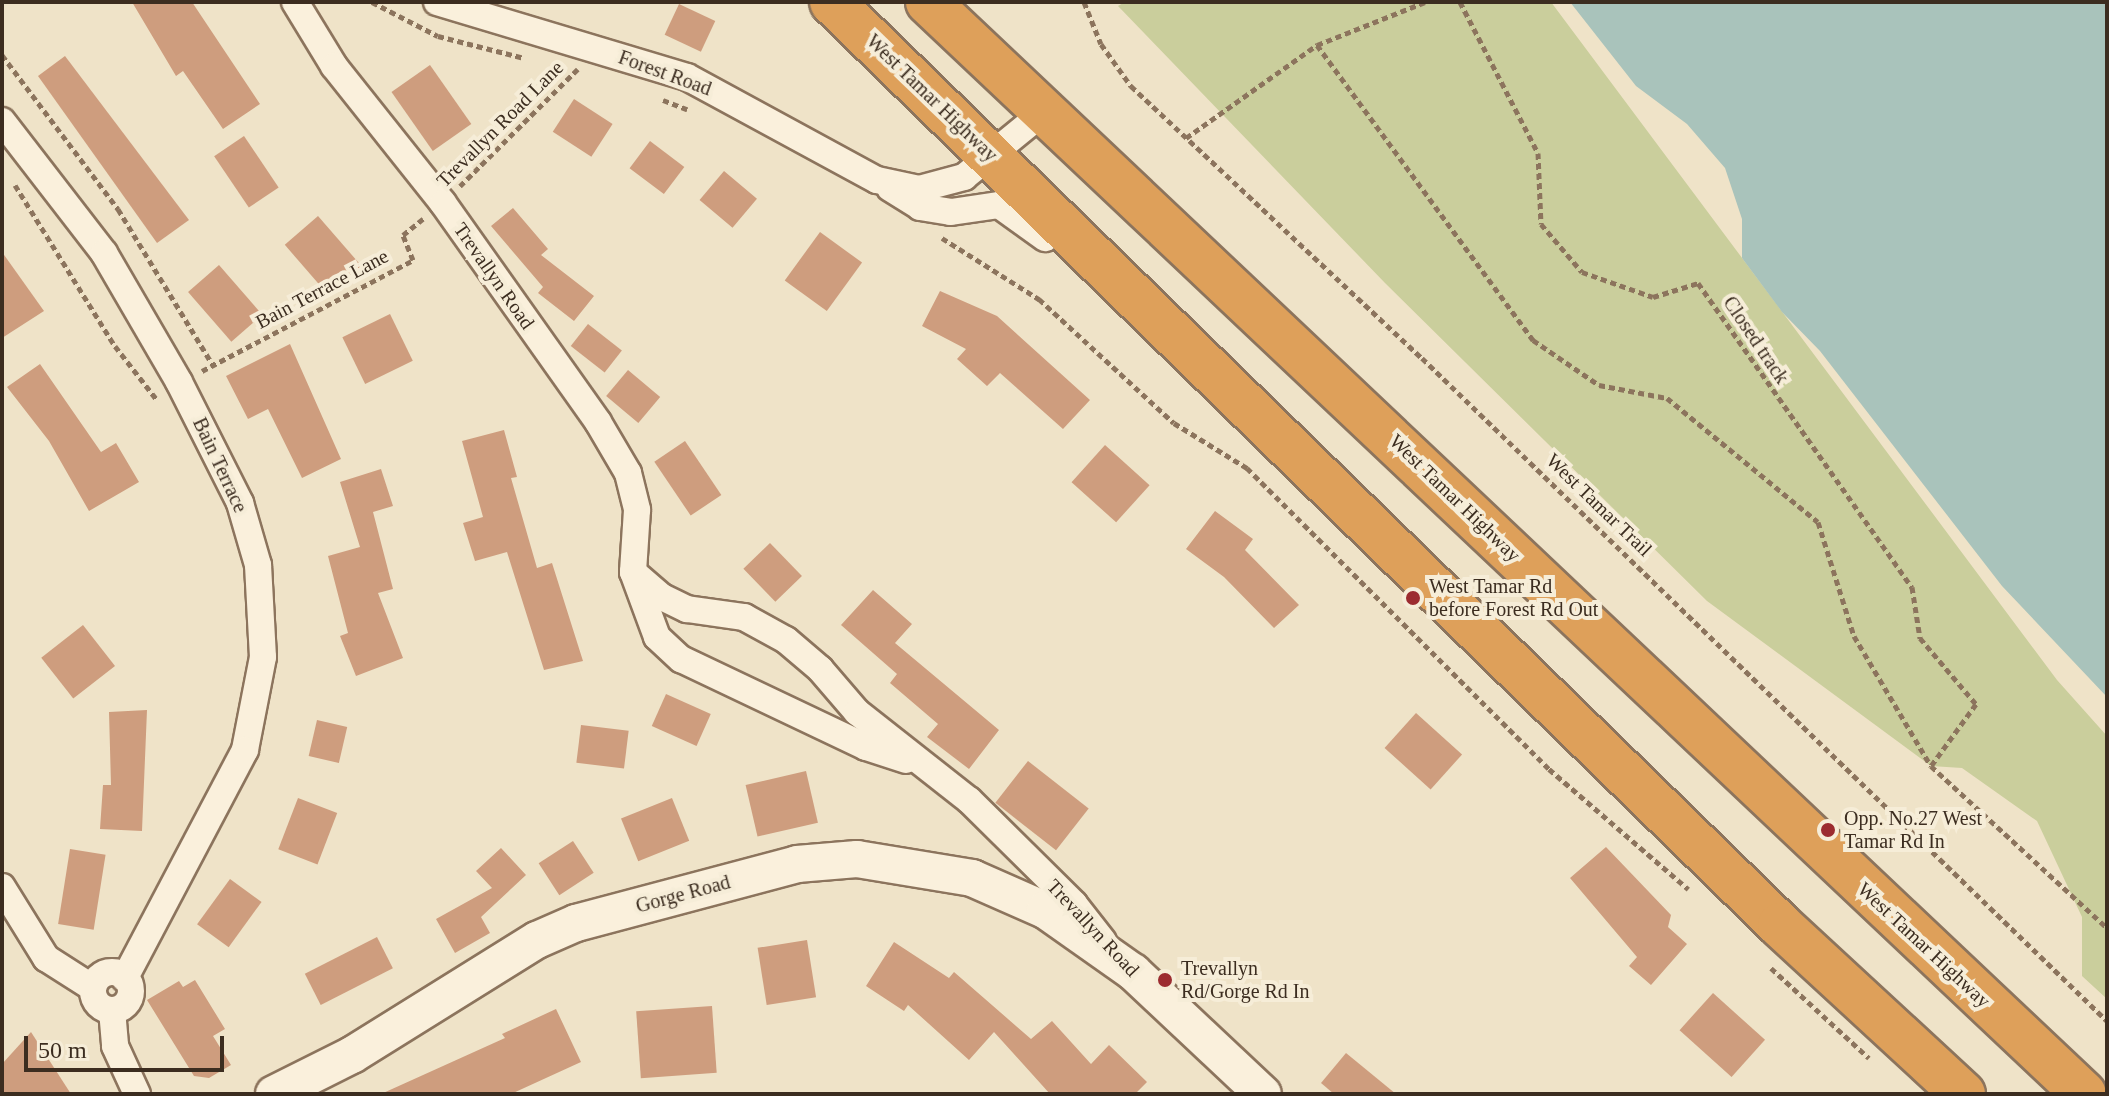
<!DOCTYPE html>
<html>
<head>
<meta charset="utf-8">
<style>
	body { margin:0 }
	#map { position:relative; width:2109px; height:1096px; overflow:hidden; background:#efe3c8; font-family:Georgia,serif }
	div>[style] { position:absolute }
	.green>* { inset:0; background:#cace9c }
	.water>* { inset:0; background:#a9c3bb }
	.building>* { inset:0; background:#ce9d7e; transform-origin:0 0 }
	.path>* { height:5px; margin-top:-2.5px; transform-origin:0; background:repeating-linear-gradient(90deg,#8c745d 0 6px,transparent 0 10px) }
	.roads { filter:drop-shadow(2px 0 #8c745d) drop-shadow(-2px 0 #8c745d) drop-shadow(0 2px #8c745d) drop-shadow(0 -2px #8c745d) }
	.street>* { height:26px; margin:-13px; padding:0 13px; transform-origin:13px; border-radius:13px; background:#faf0dc }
	.street>.ring { margin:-13px; padding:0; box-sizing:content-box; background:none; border:26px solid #faf0dc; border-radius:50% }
	.secondary>* { height:36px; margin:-18px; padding:0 18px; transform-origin:18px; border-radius:18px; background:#faf0dc }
	.highway>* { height:44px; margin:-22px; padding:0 22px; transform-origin:22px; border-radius:22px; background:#dea05a }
	.dots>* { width:22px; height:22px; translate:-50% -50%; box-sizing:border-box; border:4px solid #f6edd8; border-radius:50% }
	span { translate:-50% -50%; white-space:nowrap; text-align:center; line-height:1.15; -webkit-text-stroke:8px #f6edd8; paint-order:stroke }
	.street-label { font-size:20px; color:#3c2d20 }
	.poi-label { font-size:20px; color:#3c2d20 }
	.left { translate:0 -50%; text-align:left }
	.frame { position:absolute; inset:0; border:4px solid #3c2d20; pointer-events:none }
	.scale { position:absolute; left:24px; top:1036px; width:200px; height:36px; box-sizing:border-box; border:4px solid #3c2d20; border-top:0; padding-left:10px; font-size:24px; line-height:28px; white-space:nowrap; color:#3c2d20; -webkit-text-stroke:6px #f6edd8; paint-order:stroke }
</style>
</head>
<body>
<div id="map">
	<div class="green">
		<i style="clip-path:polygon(1125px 2px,1551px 2px,2057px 680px,2107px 736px,2107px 999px,2082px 976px,2082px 917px,2037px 821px,1962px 768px,1931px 766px,1707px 601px,1385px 283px,1118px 6px)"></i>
	</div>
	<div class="water">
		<i style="clip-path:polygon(1570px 2px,2107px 2px,2107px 697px,2002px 586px,1820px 351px,1782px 312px,1742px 258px,1742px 219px,1725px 168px,1687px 124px,1636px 86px)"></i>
	</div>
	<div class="building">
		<i style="clip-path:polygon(132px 2px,192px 2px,260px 104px,223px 129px,183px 71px,176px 76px)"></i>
		<i style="left:679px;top:4px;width:40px;height:34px;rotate:25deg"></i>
		<i style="clip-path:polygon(65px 56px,189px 220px,157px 243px,38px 76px)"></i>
		<i style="left:430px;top:65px;width:72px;height:47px;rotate:55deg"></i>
		<i style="left:574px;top:99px;width:46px;height:39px;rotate:33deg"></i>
		<i style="left:244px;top:136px;width:62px;height:36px;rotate:56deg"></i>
		<i style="left:650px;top:141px;width:43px;height:34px;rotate:37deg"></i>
		<i style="left:724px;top:171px;width:43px;height:38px;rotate:40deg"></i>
		<i style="clip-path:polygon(513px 208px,548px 249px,541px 255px,594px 296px,574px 321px,538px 293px,543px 287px,491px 226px)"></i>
		<i style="left:318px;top:216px;width:66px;height:44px;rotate:49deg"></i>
		<i style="left:820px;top:232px;width:52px;height:60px;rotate:36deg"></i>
		<i style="clip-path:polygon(2px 252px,44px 311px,2px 338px)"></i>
		<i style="left:219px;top:265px;width:66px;height:41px;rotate:49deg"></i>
		<i style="clip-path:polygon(940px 291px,997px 316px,1090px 400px,1063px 429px,1000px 373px,987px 386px,957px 359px,966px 349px,922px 326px)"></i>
		<i style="left:390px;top:314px;width:52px;height:53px;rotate:64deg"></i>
		<i style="left:588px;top:324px;width:43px;height:28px;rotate:38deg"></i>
		<i style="clip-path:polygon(290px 344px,341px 459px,302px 478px,268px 409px,248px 419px,226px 376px)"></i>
		<i style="clip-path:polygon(40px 364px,101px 452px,116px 443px,139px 482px,89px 511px,49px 441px,7px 387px)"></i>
		<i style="left:628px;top:370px;width:42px;height:34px;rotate:40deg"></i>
		<i style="clip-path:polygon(504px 430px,517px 477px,511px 478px,537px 568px,552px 563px,583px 661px,544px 670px,507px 552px,475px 561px,463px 523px,483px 517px,462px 441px)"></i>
		<i style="left:685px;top:441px;width:65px;height:37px;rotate:56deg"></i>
		<i style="left:1105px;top:445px;width:60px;height:50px;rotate:42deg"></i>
		<i style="clip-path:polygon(381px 469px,393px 506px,373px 512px,393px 589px,378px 593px,403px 658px,356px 676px,340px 636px,348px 633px,328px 556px,360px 547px,340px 482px)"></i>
		<i style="clip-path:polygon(1215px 511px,1253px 539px,1245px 550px,1299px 605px,1274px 628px,1224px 577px,1186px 549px)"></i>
		<i style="left:770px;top:543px;width:46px;height:37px;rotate:46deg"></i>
		<i style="clip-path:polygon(873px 590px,912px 624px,895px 643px,999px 730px,969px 769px,927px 737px,938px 724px,890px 683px,897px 674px,841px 625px)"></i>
		<i style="left:83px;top:625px;width:52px;height:53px;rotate:52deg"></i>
		<i style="left:666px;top:694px;width:49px;height:35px;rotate:24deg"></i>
		<i style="clip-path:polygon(147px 710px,142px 831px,100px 829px,103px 785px,111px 785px,109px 712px)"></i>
		<i style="left:1416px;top:713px;width:62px;height:47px;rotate:42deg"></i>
		<i style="left:317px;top:720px;width:31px;height:37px;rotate:13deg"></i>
		<i style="left:581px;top:725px;width:48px;height:38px;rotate:7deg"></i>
		<i style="left:1028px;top:761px;width:77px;height:53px;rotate:38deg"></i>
		<i style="left:806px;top:771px;width:53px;height:62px;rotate:77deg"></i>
		<i style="left:298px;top:798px;width:42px;height:55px;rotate:21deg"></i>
		<i style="left:672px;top:798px;width:46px;height:55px;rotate:68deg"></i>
		<i style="left:573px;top:841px;width:38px;height:41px;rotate:57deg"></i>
		<i style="clip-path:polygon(1606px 847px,1671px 915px,1668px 927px,1687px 944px,1651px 985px,1629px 966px,1637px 957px,1570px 878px)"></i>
		<i style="clip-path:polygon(501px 848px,526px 875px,481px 917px,490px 933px,455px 953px,436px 919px,492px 888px,476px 871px)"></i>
		<i style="left:70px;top:849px;width:36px;height:76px;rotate:9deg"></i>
		<i style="left:230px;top:879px;width:39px;height:56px;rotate:36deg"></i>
		<i style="left:377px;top:937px;width:35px;height:81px;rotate:63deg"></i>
		<i style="left:807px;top:940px;width:58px;height:50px;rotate:81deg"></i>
		<i style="clip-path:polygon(894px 942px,949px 978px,954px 972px,1031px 1039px,1052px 1021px,1091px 1064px,1109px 1045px,1147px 1082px,1135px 1094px,1050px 1094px,994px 1032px,969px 1060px,908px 1005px,904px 1011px,866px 986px)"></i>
		<i style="clip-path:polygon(195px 980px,225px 1029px,213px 1036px,231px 1065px,209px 1078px,194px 1076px,147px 1000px,179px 981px,183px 987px)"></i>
		<i style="left:1713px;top:993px;width:70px;height:50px;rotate:42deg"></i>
		<i style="left:712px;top:1006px;width:67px;height:76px;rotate:86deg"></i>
		<i style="clip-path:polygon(556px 1009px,581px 1062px,511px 1094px,381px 1094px,505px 1038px,502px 1034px)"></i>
		<i style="clip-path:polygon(31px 1032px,71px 1094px,2px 1094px,2px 1064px)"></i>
		<i style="clip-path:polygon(1346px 1053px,1396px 1094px,1334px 1094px,1321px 1083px)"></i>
	</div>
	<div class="path">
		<i style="left:372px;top:2px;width:74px;rotate:27.3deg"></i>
		<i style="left:438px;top:36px;width:89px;rotate:14.3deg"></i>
		<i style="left:1084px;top:2px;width:45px;rotate:68deg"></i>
		<i style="left:1101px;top:44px;width:52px;rotate:54.5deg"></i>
		<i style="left:1131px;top:86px;width:398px;rotate:43.1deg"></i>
		<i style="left:1422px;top:358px;width:953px;rotate:44.06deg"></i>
		<i style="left:1460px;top:2px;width:170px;rotate:62.7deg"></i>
		<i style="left:1538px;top:153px;width:71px;rotate:87.6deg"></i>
		<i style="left:1541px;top:224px;width:63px;rotate:49.5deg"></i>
		<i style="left:1582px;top:272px;width:75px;rotate:19.4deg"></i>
		<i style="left:1653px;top:297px;width:47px;rotate:-17.3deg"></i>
		<i style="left:1698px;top:283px;width:372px;rotate:54.9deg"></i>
		<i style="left:1912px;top:587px;width:52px;rotate:81.1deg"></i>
		<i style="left:1920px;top:638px;width:87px;rotate:49.7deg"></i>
		<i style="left:1976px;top:704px;width:77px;rotate:126deg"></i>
		<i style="left:1317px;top:45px;width:366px;rotate:53.8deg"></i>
		<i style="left:1533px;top:340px;width:80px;rotate:34.3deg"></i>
		<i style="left:1599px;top:385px;width:69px;rotate:10.8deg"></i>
		<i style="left:1667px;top:398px;width:195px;rotate:39.4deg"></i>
		<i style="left:1818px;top:522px;width:120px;rotate:72.5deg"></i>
		<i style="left:1854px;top:636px;width:151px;rotate:59.4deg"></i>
		<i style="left:1931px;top:766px;width:239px;rotate:42.6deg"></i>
		<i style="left:2px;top:55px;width:193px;rotate:53deg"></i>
		<i style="left:118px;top:209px;width:183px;rotate:58.7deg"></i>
		<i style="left:663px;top:100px;width:26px;rotate:21deg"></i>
		<i style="left:1186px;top:138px;width:161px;rotate:-35.4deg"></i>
		<i style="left:1317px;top:45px;width:116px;rotate:-21.7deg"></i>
		<i style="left:15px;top:185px;width:190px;rotate:58.2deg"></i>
		<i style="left:115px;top:346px;width:68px;rotate:52.1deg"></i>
		<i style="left:460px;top:186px;width:166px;rotate:-44.8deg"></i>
		<i style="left:942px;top:238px;width:115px;rotate:32.2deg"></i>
		<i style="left:1039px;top:299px;width:183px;rotate:42.6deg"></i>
		<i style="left:1174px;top:423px;width:86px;rotate:31.7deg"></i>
		<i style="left:1247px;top:468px;width:426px;rotate:44.9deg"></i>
		<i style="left:1549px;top:769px;width:184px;rotate:40.8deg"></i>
		<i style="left:202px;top:371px;width:238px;rotate:-27.7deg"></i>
		<i style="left:413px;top:260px;width:27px;rotate:-112deg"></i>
		<i style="left:403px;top:235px;width:26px;rotate:-39deg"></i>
		<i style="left:1771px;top:968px;width:133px;rotate:42.6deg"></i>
	</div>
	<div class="roads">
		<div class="street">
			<i style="left:295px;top:2px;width:75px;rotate:58.6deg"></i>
			<i style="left:334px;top:66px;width:175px;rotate:51.5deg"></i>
			<i style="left:443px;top:203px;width:268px;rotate:54.7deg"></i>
			<i style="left:598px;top:422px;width:59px;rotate:59.5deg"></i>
			<i style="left:628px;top:473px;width:38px;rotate:76deg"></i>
			<i style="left:637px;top:510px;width:62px;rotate:93.7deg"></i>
			<i style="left:633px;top:572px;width:38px;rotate:41deg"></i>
			<i style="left:662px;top:597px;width:28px;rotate:26deg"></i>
			<i style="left:687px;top:609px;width:58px;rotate:8deg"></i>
			<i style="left:744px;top:617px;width:48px;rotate:28.7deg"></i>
			<i style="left:786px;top:640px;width:45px;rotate:40.5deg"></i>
			<i style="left:820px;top:669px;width:57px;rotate:49.3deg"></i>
			<i style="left:857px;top:712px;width:142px;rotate:38.2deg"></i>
			<i style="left:969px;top:800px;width:148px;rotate:44.7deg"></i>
			<i style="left:1074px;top:904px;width:47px;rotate:51.9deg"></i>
			<i style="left:437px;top:2px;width:261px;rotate:16.7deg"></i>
			<i style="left:687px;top:77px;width:216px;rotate:28.5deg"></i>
			<i style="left:877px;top:180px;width:43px;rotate:12.1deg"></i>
			<i style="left:919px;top:189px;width:47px;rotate:-14.9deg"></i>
			<i style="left:964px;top:177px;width:104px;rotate:-39.2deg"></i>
			<i style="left:2px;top:121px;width:167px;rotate:52.3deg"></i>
			<i style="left:104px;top:253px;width:149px;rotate:59.8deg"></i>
			<i style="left:179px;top:382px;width:136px;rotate:63.2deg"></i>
			<i style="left:240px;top:503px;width:65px;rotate:73.8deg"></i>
			<i style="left:258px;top:565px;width:92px;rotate:86.9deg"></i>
			<i style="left:263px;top:657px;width:95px;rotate:101deg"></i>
			<i style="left:245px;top:750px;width:258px;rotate:117.8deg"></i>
			<i style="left:890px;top:188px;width:36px;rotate:32deg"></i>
			<i style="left:920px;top:207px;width:31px;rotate:9deg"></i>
			<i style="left:951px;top:212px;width:49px;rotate:-8.3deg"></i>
			<i style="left:999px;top:205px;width:57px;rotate:35.7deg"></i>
			<i style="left:633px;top:572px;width:69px;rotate:69.7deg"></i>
			<i style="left:657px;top:637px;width:33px;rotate:43deg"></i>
			<i style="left:681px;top:659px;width:205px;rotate:25.4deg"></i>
			<i style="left:866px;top:747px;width:42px;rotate:18deg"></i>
			<i style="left:2px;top:887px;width:84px;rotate:58.2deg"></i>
			<i style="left:46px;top:958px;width:56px;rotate:32.6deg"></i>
			<i class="ring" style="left:93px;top:972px;width:12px;height:12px"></i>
			<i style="left:112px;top:1010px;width:36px;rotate:85deg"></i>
			<i style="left:115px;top:1046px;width:53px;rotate:65.4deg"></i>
		</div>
		<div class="secondary">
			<i style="left:274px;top:1094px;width:87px;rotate:-26.6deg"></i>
			<i style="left:352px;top:1055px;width:218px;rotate:-31.9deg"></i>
			<i style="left:537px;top:940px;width:43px;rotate:-23.6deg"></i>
			<i style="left:576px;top:923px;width:229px;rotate:-14.9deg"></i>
			<i style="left:797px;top:864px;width:60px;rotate:-4.8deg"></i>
			<i style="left:857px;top:859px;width:117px;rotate:9.4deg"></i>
			<i style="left:972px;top:878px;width:80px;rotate:23.7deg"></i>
			<i style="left:1045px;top:910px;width:108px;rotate:35.2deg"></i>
			<i style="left:1133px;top:972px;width:178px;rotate:43.2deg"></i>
		</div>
		<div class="highway">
			<i style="left:832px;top:2px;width:1323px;rotate:44.23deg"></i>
			<i style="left:1780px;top:925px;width:249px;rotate:42.7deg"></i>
			<i style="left:928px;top:2px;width:1590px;rotate:43.37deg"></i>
		</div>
	</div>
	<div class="dots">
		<i style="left:1413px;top:598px;background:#9c2c30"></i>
		<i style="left:1828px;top:830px;background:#9c2c30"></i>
		<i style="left:1165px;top:980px;background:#9c2c30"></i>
	</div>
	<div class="street-label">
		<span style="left:665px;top:73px;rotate:20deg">Forest Road</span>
		<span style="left:932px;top:98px;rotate:44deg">West Tamar Highway</span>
		<span style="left:500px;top:124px;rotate:-45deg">Trevallyn Road Lane</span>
		<span style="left:494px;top:276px;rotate:55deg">Trevallyn Road</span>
		<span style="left:322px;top:289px;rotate:-28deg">Bain Terrace Lane</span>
		<span style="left:1756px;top:340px;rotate:56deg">Closed track</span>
		<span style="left:220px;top:465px;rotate:65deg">Bain Terrace</span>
		<span style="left:1455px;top:498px;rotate:44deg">West Tamar Highway</span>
		<span style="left:1599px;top:505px;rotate:44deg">West Tamar Trail</span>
		<span style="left:683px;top:894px;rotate:-15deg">Gorge Road</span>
		<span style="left:1093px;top:928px;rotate:47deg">Trevallyn Road</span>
		<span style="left:1924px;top:945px;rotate:43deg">West Tamar Highway</span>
	</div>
	<div class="poi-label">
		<span class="left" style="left:1429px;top:598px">West Tamar Rd<br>before Forest Rd Out</span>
		<span class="left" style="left:1844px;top:830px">Opp. No.27 West<br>Tamar Rd In</span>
		<span class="left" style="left:1181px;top:980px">Trevallyn<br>Rd/Gorge Rd In</span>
	</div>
	<div class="frame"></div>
	<div class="scale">50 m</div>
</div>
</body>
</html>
